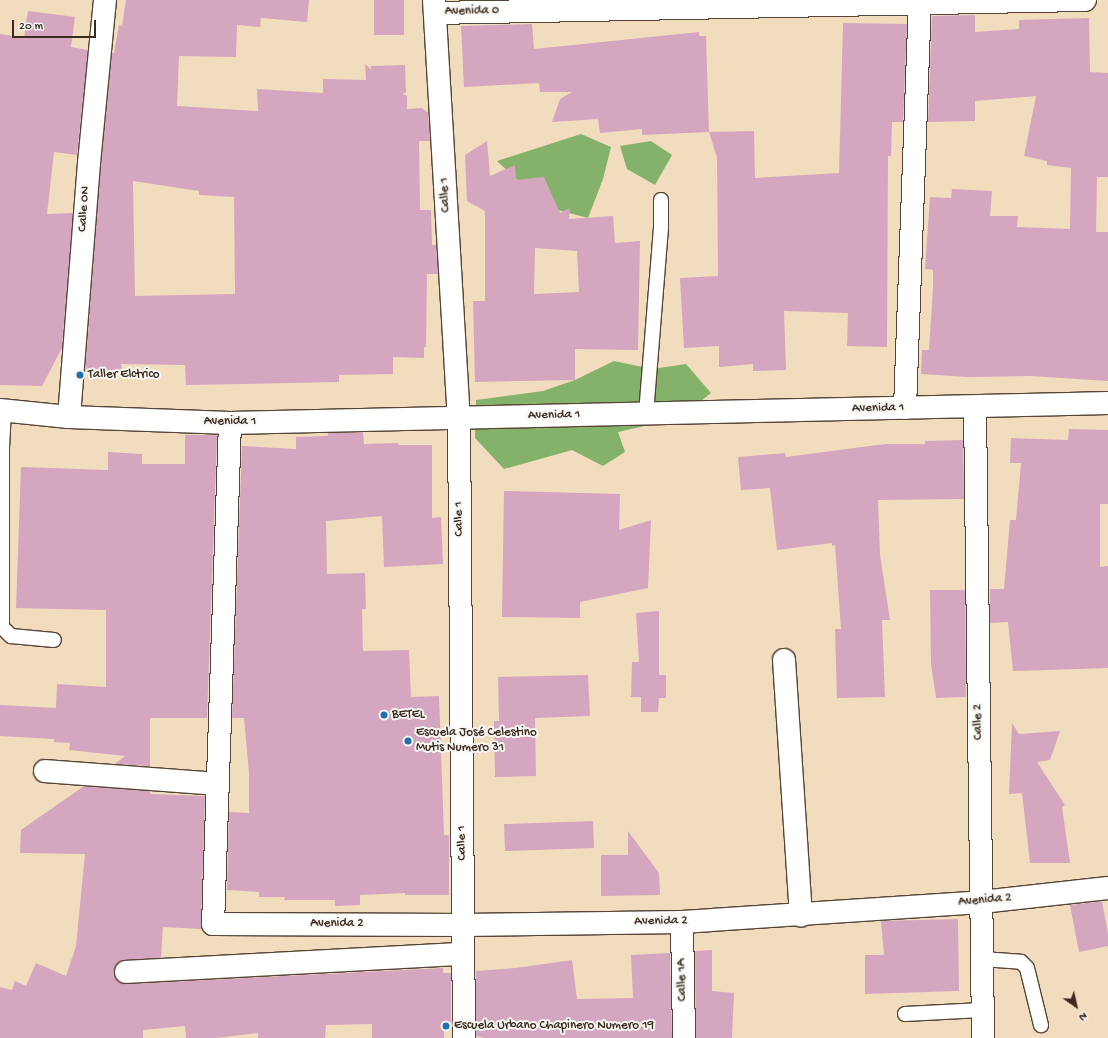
<!DOCTYPE html>
<html>
<head>
<meta charset="utf-8">
<style>
	body { margin:0 }
	#map { position:relative; width:1108px; height:1038px; overflow:hidden; background:#f2dcbe; font-family:"Gochi Hand",sans-serif }
	div>[style] { position:absolute }
	.forest>* { inset:0; background:#84b26b }
	.building>* { inset:0; background:#d5a6bf; transform-origin:0 0 }
	.roads { filter:drop-shadow(1px 0 #564536) drop-shadow(-1px 0 #564536) drop-shadow(0 1px #564536) drop-shadow(0 -1px #564536) }
	.service>* { height:14px; margin:-7px; padding:0 7px; transform-origin:7px; border-radius:7px; background:#fff }
	.minor>* { height:22px; margin:-11px; padding:0 11px; transform-origin:11px; border-radius:11px; background:#fff }
	.tertiary>* { height:22px; margin:-11px; padding:0 11px; transform-origin:11px; border-radius:11px; background:#fff }
	.dots>* { width:11px; height:11px; translate:-50% -50%; box-sizing:border-box; border:2px solid #f6f6f2; border-radius:50% }
	span { translate:-50% -50%; white-space:nowrap; text-align:center; line-height:1.15; -webkit-text-stroke:4px #f6f6f2; paint-order:stroke }
	.street-label { font-size:13px; color:#3b2a1e }
	.poi-label { font-size:13px; color:#3b2a1e }
	.left { translate:0 -50%; text-align:left }
	.north { position:absolute; left:1056px; top:986px; width:40px; height:40px; -webkit-text-stroke:3px #f6f6f2; paint-order:stroke; rotate:146deg; font-size:11px; font-weight:700; line-height:16px; text-align:center; color:#3b2a1e }
	.north::after { content:''; display:block; margin:auto; width:14px; height:18px; background:#3b2a1e; clip-path:polygon(50% 0,100% 100%,50% 72%,0 100%) }
	.scale { position:absolute; left:12px; top:20px; width:84px; height:18px; box-sizing:border-box; border:2px solid #3b2a1e; border-top:0; padding-left:5px; font-size:12px; line-height:14px; white-space:nowrap; color:#3b2a1e; -webkit-text-stroke:3px #f6f6f2; paint-order:stroke }
</style>
</head>
<body>
<div id="map">
	<div class="forest">
		<i style="clip-path:polygon(581px 134px,611px 147px,603px 179px,588px 218px,546px 207px,497px 161px)"></i>
		<i style="clip-path:polygon(651px 141px,672px 155px,655px 185px,627px 169px,620px 146px)"></i>
		<i style="clip-path:polygon(614px 361px,652px 369px,686px 364px,711px 393px,680px 418px,618px 432px,625px 452px,603px 466px,572px 450px,504px 469px,475px 438px,476px 400px,543px 391px,575px 380px)"></i>
	</div>
	<div class="building">
		<i style="clip-path:polygon(evenodd,126px 0,309px 0,307px 22px,261px 18px,260px 27px,237px 25px,236px 57px,179px 56px,177px 106px,258px 111px,257px 89px,323px 93px,323px 79px,366px 80px,365px 64px,371px 69px,371px 66px,405px 65px,406px 93px,402px 93px,407px 96px,407px 109px,422px 108px,428px 113px,430px 141px,419px 141px,420px 210px,431px 210px,432px 245px,436px 245px,438px 274px,427px 274px,426px 347px,424px 347px,424px 358px,393px 357px,393px 374px,339px 375px,339px 382px,186px 385px,185px 365px,121px 364px,122px 370px,85px 372px,101px 164px,112px 53px,114px 53px,119px 25px,122px 26px,126px 0,133px 181px,199px 191px,199px 195px,234px 197px,235px 294px,135px 296px,133px 181px)"></i>
		<i style="left:374px;top:0;width:30px;height:35px"></i>
		<i style="clip-path:polygon(28px 11px,75px 17px,71px 47px,88px 50px,77px 155px,54px 152px,47px 214px,73px 213px,62px 348px,42px 386px,0 385px,0 34px,24px 38px)"></i>
		<i style="clip-path:polygon(975px 15px,975px 32px,1019px 29px,1019px 20px,1089px 18px,1090px 72px,1108px 73px,1108px 177px,1097px 177px,1096px 232px,1108px 232px,1108px 381px,1031px 376px,968px 377px,921px 374px,922px 350px,929px 350px,933px 289px,933px 270px,925px 269px,930px 197px,951px 198px,952px 189px,992px 191px,990px 216px,1018px 216px,1017px 227px,1070px 229px,1071px 168px,1047px 165px,1047px 161px,1024px 156px,1036px 96px,975px 101px,975px 121px,928px 122px,932px 16px)"></i>
		<i style="clip-path:polygon(843px 23px,907px 24px,903px 122px,892px 122px,891px 156px,888px 156px,887px 347px,847px 346px,848px 313px,784px 311px,786px 370px,753px 371px,753px 364px,719px 367px,719px 346px,684px 348px,680px 278px,718px 276px,717px 158px,709px 132px,754px 131px,755px 178px,839px 173px)"></i>
		<i style="clip-path:polygon(532px 24px,534px 49px,699px 32px,699px 36px,706px 36px,709px 132px,642px 135px,642px 129px,600px 133px,598px 119px,552px 122px,560px 99px,572px 92px,540px 92px,539px 83px,464px 87px,461px 26px)"></i>
		<i style="clip-path:polygon(evenodd,487px 141px,490px 176px,515px 165px,516px 180px,544px 177px,560px 213px,570px 208px,569px 219px,613px 216px,615px 243px,640px 241px,638px 350px,575px 349px,575px 380px,475px 382px,473px 301px,485px 301px,485px 211px,467px 201px,465px 155px,487px 141px,535px 248px,577px 251px,579px 292px,534px 294px,535px 248px)"></i>
		<i style="clip-path:polygon(1069px 429px,1108px 430px,1108px 504px,1100px 504px,1100px 567px,1108px 566px,1108px 668px,1013px 671px,1008px 622px,990px 623px,990px 589px,1004px 589px,1010px 520px,1016px 520px,1021px 463px,1010px 463px,1011px 438px,1068px 440px)"></i>
		<i style="clip-path:polygon(363px 432px,364px 444px,398px 443px,399px 445px,432px 445px,432px 518px,441px 517px,443px 564px,384px 567px,382px 516px,326px 521px,327px 574px,365px 573px,366px 609px,362px 609px,363px 651px,409px 650px,411px 697px,439px 696px,444px 835px,449px 835px,449px 895px,405px 895px,405px 893px,360px 895px,360px 905px,335px 906px,335px 900px,284px 900px,285px 897px,259px 897px,259px 892px,227px 890px,229px 812px,249px 813px,249px 773px,244px 718px,232px 718px,242px 446px,296px 449px,296px 437px,328px 436px,328px 433px)"></i>
		<i style="clip-path:polygon(185px 435px,217px 435px,207px 718px,150px 718px,150px 766px,115px 764px,125px 756px,69px 750px,70px 743px,54px 742px,54px 739px,0 736px,0 705px,56px 708px,57px 684px,106px 687px,106px 610px,16px 608px,21px 467px,108px 470px,108px 452px,142px 454px,142px 464px,185px 464px)"></i>
		<i style="clip-path:polygon(963px 440px,964px 499px,878px 500px,880px 555px,890px 620px,882px 620px,885px 697px,837px 698px,835px 629px,841px 629px,835px 545px,832px 546px,832px 543px,777px 550px,770px 488px,741px 490px,738px 457px,785px 453px,786px 457px,885px 444px,925px 444px,925px 441px)"></i>
		<i style="clip-path:polygon(504px 491px,620px 494px,619px 530px,651px 520px,648px 588px,580px 602px,580px 618px,502px 617px)"></i>
		<i style="clip-path:polygon(930px 590px,965px 590px,966px 697px,936px 698px,931px 664px)"></i>
		<i style="clip-path:polygon(659px 611px,659px 675px,666px 675px,666px 698px,659px 698px,658px 712px,641px 712px,641px 697px,631px 697px,632px 662px,639px 662px,636px 613px)"></i>
		<i style="clip-path:polygon(588px 675px,590px 716px,535px 718px,536px 776px,495px 777px,494px 721px,499px 721px,498px 677px)"></i>
		<i style="clip-path:polygon(1012px 723px,1019px 734px,1060px 731px,1050px 760px,1037px 762px,1065px 805px,1062px 807px,1070px 863px,1030px 863px,1022px 793px,1009px 794px)"></i>
		<i style="clip-path:polygon(84px 786px,150px 791px,150px 794px,205px 796px,201px 924px,202px 929px,163px 927px,161px 958px,120px 961px,115px 966px,114px 972px,115px 978px,120px 983px,127px 984px,443px 968px,443px 973px,451px 973px,451px 1030px,444px 1028px,444px 1038px,372px 1038px,372px 1024px,326px 1025px,325px 1038px,258px 1038px,258px 1033px,216px 1038px,186px 1038px,185px 1026px,143px 1030px,143px 1038px,0 1038px,0 987px,12px 990px,15px 981px,26px 986px,36px 963px,66px 976px,76px 946px,85px 854px,20px 853px,21px 830px)"></i>
		<i style="left:593px;top:821px;width:27px;height:89px;rotate:88deg"></i>
		<i style="clip-path:polygon(628px 831px,659px 873px,660px 895px,601px 896px,601px 855px,628px 855px)"></i>
		<i style="clip-path:polygon(1102px 901px,1108px 934px,1108px 946px,1079px 952px,1070px 905px)"></i>
		<i style="clip-path:polygon(958px 919px,959px 991px,865px 994px,865px 955px,884px 955px,881px 921px)"></i>
		<i style="clip-path:polygon(712px 950px,712px 991px,734px 993px,732px 1038px,696px 1038px,695px 951px)"></i>
		<i style="clip-path:polygon(670px 953px,672px 1038px,484px 1038px,476px 1036px,476px 971px,516px 968px,572px 960px,577px 999px,633px 998px,631px 955px)"></i>
	</div>
	<div class="roads">
		<div class="service">
			<i style="left:4px;top:410px;width:36px;rotate:93deg"></i>
			<i style="left:2px;top:446px;width:181px;rotate:90deg"></i>
			<i style="left:2px;top:627px;width:13px;rotate:45deg"></i>
			<i style="left:11px;top:636px;width:43px;rotate:5.3deg"></i>
			<i style="left:646px;top:414px;width:187px;rotate:-85.4deg"></i>
			<i style="left:661px;top:228px;width:28px;rotate:-90deg"></i>
			<i style="left:982px;top:959px;width:39px;rotate:4deg"></i>
			<i style="left:1021px;top:962px;width:8px;rotate:45deg"></i>
			<i style="left:1027px;top:968px;width:59px;rotate:76.2deg"></i>
			<i style="left:905px;top:1014px;width:77px;rotate:-3deg"></i>
		</div>
		<div class="minor">
			<i style="left:434px;top:0;width:419px;rotate:86.6deg"></i>
			<i style="left:435px;top:13px;width:650px;rotate:-1.15deg"></i>
			<i style="left:975px;top:407px;width:631px;rotate:89.27deg"></i>
			<i style="left:905px;top:408px;width:408px;rotate:-87.9deg"></i>
			<i style="left:230px;top:423px;width:501px;rotate:91.94deg"></i>
			<i style="left:213px;top:924px;width:251px;rotate:0.2deg"></i>
			<i style="left:464px;top:925px;width:218px;rotate:-0.8deg"></i>
			<i style="left:682px;top:922px;width:300px;rotate:-3.8deg"></i>
			<i style="left:981px;top:902px;width:128px;rotate:-6.3deg"></i>
			<i style="left:784px;top:660px;width:256px;rotate:86.2deg"></i>
			<i style="left:45px;top:771px;width:173px;rotate:4.3deg"></i>
			<i style="left:682px;top:922px;width:116px;rotate:89deg"></i>
			<i style="left:126px;top:972px;width:336px;rotate:-3.1deg"></i>
		</div>
		<div class="tertiary">
			<i style="left:0;top:410px;width:69px;rotate:5.8deg"></i>
			<i style="left:69px;top:417px;width:161px;rotate:2.1deg"></i>
			<i style="left:230px;top:423px;width:878px;rotate:-1.3deg"></i>
			<i style="left:69px;top:417px;width:255px;rotate:-85.5deg"></i>
			<i style="left:89px;top:163px;width:164px;rotate:-84.4deg"></i>
			<i style="left:459px;top:418px;width:620px;rotate:89.54deg"></i>
		</div>
	</div>
	<div class="dots">
		<i style="left:80px;top:375px;background:#1f6fb2"></i>
		<i style="left:384px;top:715px;background:#1f6fb2"></i>
		<i style="left:408px;top:741px;background:#1f6fb2"></i>
		<i style="left:446px;top:1026px;background:#1f6fb2"></i>
	</div>
	<div class="street-label">
		<span style="left:472px;top:12px;rotate:-1deg">Avenida 0</span>
		<span style="left:446px;top:195px;rotate:-93deg">Calle 1</span>
		<span style="left:85px;top:209px;rotate:-86deg">Calle 0N</span>
		<span style="left:878px;top:409px;rotate:-1deg">Avenida 1</span>
		<span style="left:554px;top:416px;rotate:-1deg">Avenida 1</span>
		<span style="left:230px;top:422px">Avenida 1</span>
		<span style="left:460px;top:519px;rotate:-91deg">Calle 1</span>
		<span style="left:979px;top:722px;rotate:-91deg">Calle 2</span>
		<span style="left:463px;top:843px;rotate:-91deg">Calle 1</span>
		<span style="left:985px;top:901px;rotate:-5deg">Avenida 2</span>
		<span style="left:661px;top:922px;rotate:-1deg">Avenida 2</span>
		<span style="left:337px;top:924px">Avenida 2</span>
		<span style="left:683px;top:980px;rotate:-91deg">Calle 1A</span>
	</div>
	<div class="poi-label">
		<span class="left" style="left:88px;top:375px">Taller Elctrico</span>
		<span class="left" style="left:392px;top:715px">BETEL</span>
		<span class="left" style="left:416px;top:741px">Escuela José Celestino<br>Mutis Numero 31</span>
		<span class="left" style="left:454px;top:1026px">Escuela Urbano Chapinero Numero 19</span>
	</div>
	<div class="north">N</div>
	<div class="scale">20 m</div>
</div>
</body>
</html>
